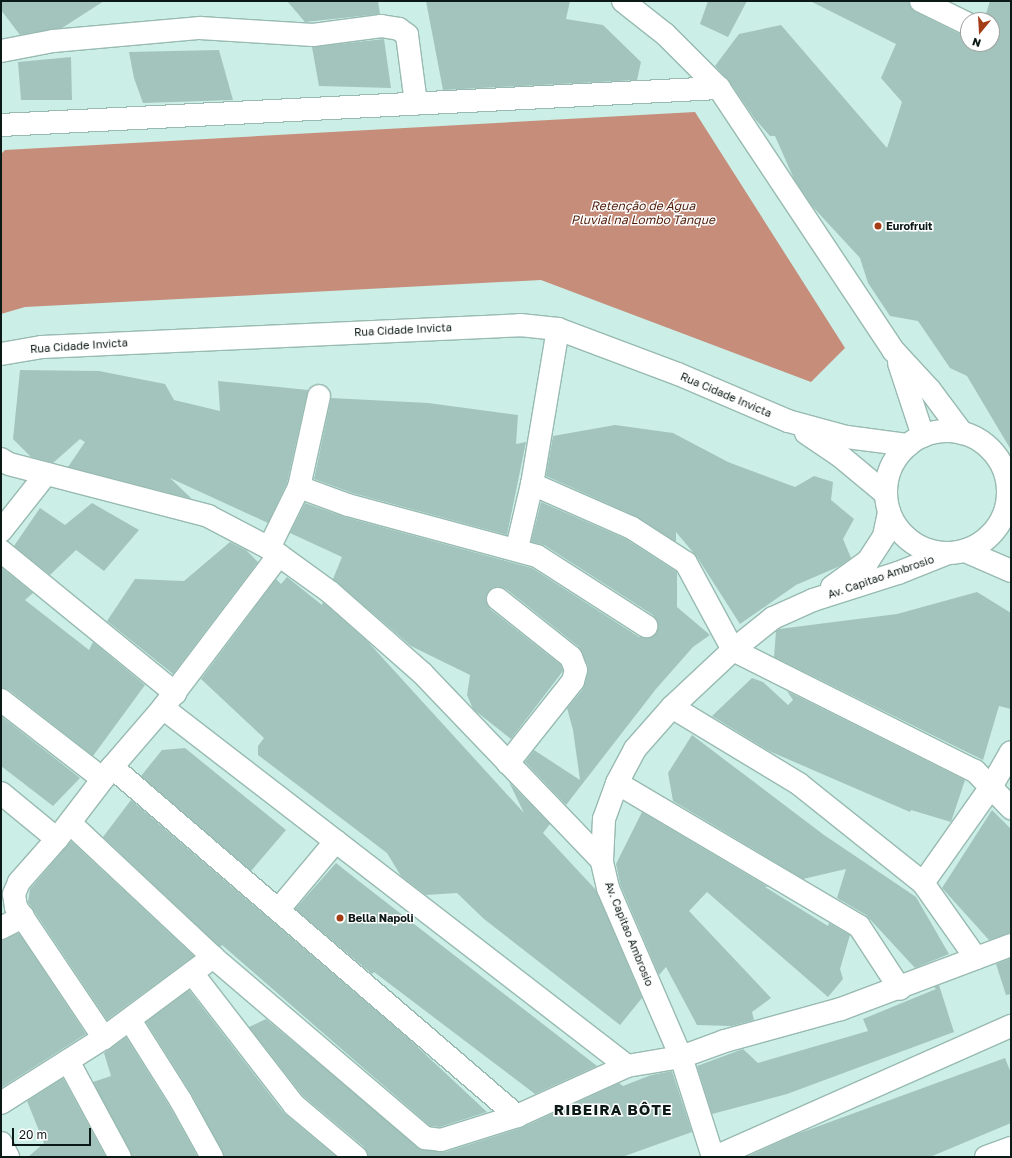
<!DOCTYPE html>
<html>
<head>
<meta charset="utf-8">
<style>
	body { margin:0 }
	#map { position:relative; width:1012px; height:1158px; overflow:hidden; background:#cbeee6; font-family:"Golos Text",sans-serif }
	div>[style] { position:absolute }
	.water>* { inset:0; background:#c68d7b }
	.building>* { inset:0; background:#a2c4bc }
	.roads { filter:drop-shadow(1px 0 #98bab1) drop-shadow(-1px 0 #98bab1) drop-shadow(0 1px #98bab1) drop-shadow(0 -1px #98bab1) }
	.street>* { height:22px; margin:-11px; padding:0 11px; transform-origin:11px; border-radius:11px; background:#fff }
	.secondary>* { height:22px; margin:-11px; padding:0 11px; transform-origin:11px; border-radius:11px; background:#fff }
	.secondary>.ring { margin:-11px; padding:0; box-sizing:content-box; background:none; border:22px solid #fff; border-radius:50% }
	.dots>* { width:11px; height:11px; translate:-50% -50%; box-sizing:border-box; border:2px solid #fff; border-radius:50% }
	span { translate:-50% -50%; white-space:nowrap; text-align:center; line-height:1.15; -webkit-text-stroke:3px #fff; paint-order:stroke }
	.poi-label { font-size:11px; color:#0c1a17; font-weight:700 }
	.left { translate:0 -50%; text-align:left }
	.street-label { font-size:11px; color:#0c1a17 }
	.water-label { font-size:12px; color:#4f1b08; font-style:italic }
	.district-label { font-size:15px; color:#0c1a17; font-weight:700; letter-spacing:1px }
	.frame { position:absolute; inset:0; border:2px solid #0c1a17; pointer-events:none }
	.north { position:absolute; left:960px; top:12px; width:40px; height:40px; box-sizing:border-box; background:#fff; border:1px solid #9ea3a2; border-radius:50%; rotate:198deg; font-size:11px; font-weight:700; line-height:16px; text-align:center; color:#0c1a17 }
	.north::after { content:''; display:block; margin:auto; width:14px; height:18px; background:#a33d16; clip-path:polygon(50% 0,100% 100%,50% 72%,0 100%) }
	.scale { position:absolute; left:12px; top:1128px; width:79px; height:18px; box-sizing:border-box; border:2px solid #0c1a17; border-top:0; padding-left:5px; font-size:12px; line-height:14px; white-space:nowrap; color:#0c1a17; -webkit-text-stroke:3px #fff; paint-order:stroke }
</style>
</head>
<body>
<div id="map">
	<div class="water">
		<i style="clip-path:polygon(695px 112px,845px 348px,811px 382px,541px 280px,25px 307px,1px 314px,1px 154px,5px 150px)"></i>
	</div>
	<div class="building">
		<i style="clip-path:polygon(1px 1px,104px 1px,62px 28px,20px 35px,1px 10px)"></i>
		<i style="clip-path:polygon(287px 1px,378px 1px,380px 14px,305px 22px)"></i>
		<i style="clip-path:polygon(426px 1px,570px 1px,566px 19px,603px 25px,641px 62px,637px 80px,443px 90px)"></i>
		<i style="clip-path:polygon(708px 1px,747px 1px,728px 37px,700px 24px)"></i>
		<i style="clip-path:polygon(810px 1px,908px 1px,916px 12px,962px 35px,968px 39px,968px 44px,976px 45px,992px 44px,992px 20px,984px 20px,990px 1px,1011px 1px,1011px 450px,967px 376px,950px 368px,918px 321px,890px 316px,868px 283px,860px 258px,812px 206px,794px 179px,775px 136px,770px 136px,755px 119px,729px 81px,715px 66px,739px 34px,781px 25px,887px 148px,902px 102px,881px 78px,896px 44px)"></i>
		<i style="clip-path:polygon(384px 39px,391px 88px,319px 86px,312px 47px)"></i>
		<i style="clip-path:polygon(219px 50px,233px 100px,143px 103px,134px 78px,129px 52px)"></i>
		<i style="clip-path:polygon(71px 57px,72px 100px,21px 100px,18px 62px)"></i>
		<i style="clip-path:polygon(20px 370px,99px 371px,165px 384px,174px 400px,220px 411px,218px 381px,308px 390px,287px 483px,268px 523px,170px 478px,192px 499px,68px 467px,85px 442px,80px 439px,53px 463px,31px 457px,13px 439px)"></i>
		<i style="clip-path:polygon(331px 398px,428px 403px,518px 415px,516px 444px,526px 442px,507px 535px,352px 493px,314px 479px)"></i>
		<i style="clip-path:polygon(615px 425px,673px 433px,728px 462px,795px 487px,814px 476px,833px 482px,831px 500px,854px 519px,843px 539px,851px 558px,840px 566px,796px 585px,740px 624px,697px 557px,676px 532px,676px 542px,637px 517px,546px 476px,553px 436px)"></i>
		<i style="clip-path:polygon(541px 502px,626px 539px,677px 572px,677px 607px,710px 635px,693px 647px,656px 689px,566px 805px,525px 762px,534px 750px,580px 780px,573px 730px,567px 708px,583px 689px,588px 673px,588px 666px,579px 647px,506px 589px,494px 587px,488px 592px,486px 598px,490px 609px,561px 665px,563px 671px,511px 739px,473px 709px,467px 695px,470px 675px,411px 646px,333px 579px,342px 557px,290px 533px,305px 503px,345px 517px,532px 568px,639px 637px,652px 637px,658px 626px,653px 615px,544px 545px,531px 542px)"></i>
		<i style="clip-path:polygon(92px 503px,139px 530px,104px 571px,76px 550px,50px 575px,14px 546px,40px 508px,65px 525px)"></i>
		<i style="clip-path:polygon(230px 542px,246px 550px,258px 562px,173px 674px,107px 621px,135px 579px,184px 581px)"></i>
		<i style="clip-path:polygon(1px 567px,33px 593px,25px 600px,89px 650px,93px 642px,145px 685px,93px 756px,9px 690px,1px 688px)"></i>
		<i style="clip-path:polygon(287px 577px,322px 605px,323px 602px,368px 642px,524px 813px,509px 782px,550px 824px,543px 833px,596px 890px,642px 998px,620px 1025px,484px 919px,457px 893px,426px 895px,401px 876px,387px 853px,258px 755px,258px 746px,264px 738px,201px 679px,276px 579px,281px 584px)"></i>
		<i style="clip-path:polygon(977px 592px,1011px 613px,1011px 709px,999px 706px,983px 760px,774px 657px,776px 631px,779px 629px,897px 614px)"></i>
		<i style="clip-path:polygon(752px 678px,763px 682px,788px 705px,793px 700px,787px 691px,965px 780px,951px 822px,911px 810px,910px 812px,769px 751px,712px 716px)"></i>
		<i style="clip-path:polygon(1px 716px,80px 778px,53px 806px,1px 766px)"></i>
		<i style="clip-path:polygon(692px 735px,824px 835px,916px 897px,949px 954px,915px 968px,866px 915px,837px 898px,846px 869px,803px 879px,673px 801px,668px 773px)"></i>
		<i style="clip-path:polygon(185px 748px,286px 830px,251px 871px,141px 776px,162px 750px)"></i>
		<i style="clip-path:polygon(131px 800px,410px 1040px,487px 1112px,440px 1127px,430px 1126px,222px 945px,220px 947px,103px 837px)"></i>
		<i style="clip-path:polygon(992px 810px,1011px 829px,1011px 933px,989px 940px,942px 888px)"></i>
		<i style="clip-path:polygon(642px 812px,768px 887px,765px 887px,828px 926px,829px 923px,850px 935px,840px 969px,843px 979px,828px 997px,707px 892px,689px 911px,771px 998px,752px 1012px,754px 1020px,732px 1026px,697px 1025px,666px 967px,659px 975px,620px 884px,616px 864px)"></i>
		<i style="clip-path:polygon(71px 841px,194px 956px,107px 1020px,28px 902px,30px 889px)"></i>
		<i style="clip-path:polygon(336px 863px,360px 882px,597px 1066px,535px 1094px,374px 972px,372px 974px,295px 909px)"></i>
		<i style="clip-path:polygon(19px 933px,86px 1034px,1px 1088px,1px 940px)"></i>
		<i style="clip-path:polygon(1011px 958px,1011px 994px,1006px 995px,996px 964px)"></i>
		<i style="clip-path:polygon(939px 985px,954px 1032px,787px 1094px,712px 1114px,697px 1066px,743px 1049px,758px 1063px,868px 1031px,863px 1019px,936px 989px,934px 987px)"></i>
		<i style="clip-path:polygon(189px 990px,284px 1113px,337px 1157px,224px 1157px,192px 1095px,146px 1022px)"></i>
		<i style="clip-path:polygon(266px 1019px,423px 1150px,445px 1152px,521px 1128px,619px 1083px,623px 1086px,651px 1075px,672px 1071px,692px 1132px,622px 1157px,368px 1157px,364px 1147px,303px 1096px,249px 1027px)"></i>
		<i style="clip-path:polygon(126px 1037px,170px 1107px,198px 1157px,132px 1157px,93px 1082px,111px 1076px,104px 1053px)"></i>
		<i style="clip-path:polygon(1005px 1058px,1011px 1073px,1011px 1123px,930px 1157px,746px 1157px,797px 1134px)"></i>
		<i style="clip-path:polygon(63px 1078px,106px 1157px,28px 1157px,44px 1143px,27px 1101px)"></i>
	</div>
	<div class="roads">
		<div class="street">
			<i style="left:921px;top:1px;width:52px;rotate:26.1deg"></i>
			<i style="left:1px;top:51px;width:53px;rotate:-10.9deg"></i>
			<i style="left:53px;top:41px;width:148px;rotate:-5.1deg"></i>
			<i style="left:200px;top:28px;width:113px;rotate:3.5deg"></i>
			<i style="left:313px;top:35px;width:69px;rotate:-7.5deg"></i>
			<i style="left:381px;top:26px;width:18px;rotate:9deg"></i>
			<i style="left:399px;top:29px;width:10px;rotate:37deg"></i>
			<i style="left:407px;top:35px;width:69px;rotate:82.5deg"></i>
			<i style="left:1px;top:125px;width:719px;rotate:-2.95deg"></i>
			<i style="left:558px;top:329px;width:157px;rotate:99.5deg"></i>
			<i style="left:532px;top:484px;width:109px;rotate:23.7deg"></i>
			<i style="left:632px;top:528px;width:64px;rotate:32.9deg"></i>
			<i style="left:686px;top:563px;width:99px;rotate:61.6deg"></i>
			<i style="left:733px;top:650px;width:271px;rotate:26.6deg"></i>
			<i style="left:975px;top:771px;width:52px;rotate:45.8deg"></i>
			<i style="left:1px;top:459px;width:9px;rotate:32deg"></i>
			<i style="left:9px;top:464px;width:206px;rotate:14.6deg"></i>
			<i style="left:208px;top:516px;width:69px;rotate:27.7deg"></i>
			<i style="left:269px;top:548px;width:75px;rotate:35.8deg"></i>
			<i style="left:330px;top:592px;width:123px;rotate:41.4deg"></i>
			<i style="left:422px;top:673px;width:260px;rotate:46.2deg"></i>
			<i style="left:299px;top:487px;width:52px;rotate:20.2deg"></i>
			<i style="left:348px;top:505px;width:196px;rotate:15.1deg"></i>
			<i style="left:537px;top:556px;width:130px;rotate:32.7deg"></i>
			<i style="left:1px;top:531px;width:73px;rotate:-51.7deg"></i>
			<i style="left:269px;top:548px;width:68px;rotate:-63.8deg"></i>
			<i style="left:299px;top:487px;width:93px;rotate:-77.6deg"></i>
			<i style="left:517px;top:548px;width:66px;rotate:-76.8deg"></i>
			<i style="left:1px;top:551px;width:225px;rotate:39.2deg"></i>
			<i style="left:279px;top:555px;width:192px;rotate:127.2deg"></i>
			<i style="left:163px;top:708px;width:78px;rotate:130.8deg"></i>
			<i style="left:112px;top:767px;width:535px;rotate:40.75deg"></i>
			<i style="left:832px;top:587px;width:44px;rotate:-35.8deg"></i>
			<i style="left:868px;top:561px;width:30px;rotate:-57deg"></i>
			<i style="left:884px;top:536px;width:25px;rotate:-78deg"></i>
			<i style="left:498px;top:599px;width:93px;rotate:38.5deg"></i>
			<i style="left:571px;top:657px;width:14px;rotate:69deg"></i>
			<i style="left:576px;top:670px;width:11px;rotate:105deg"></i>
			<i style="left:573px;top:681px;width:105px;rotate:128.4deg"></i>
			<i style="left:1px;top:700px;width:129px;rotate:37.8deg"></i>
			<i style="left:672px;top:707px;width:149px;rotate:31.2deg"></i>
			<i style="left:799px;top:784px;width:159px;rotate:38.6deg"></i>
			<i style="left:923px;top:883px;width:92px;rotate:54.8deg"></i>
			<i style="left:163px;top:708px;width:586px;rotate:37.65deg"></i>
			<i style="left:617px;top:783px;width:281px;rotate:30.6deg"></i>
			<i style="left:859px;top:926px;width:75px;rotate:56.9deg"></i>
			<i style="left:1px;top:793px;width:72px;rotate:39.4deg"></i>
			<i style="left:70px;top:823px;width:196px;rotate:43.1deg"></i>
			<i style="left:213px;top:957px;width:279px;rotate:40.5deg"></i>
			<i style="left:425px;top:1138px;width:16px;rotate:7deg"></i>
			<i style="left:441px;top:1140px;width:80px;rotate:-17.5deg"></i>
			<i style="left:517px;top:1116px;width:121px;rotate:-24.4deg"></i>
			<i style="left:627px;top:1066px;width:55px;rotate:-9.5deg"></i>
			<i style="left:681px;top:1057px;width:47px;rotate:-20deg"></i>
			<i style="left:725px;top:1041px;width:120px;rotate:-15.4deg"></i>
			<i style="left:841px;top:1009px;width:182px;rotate:-20.6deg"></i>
			<i style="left:923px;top:883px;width:118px;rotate:-54.7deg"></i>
			<i style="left:991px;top:787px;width:40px;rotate:-60.3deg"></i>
			<i style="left:278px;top:910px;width:90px;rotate:-50deg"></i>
			<i style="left:1px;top:928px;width:25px;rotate:-27deg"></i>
			<i style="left:192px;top:973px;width:167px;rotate:52.3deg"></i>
			<i style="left:294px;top:1105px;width:81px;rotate:40deg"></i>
			<i style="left:130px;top:1020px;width:96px;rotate:57.8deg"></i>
			<i style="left:181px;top:1101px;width:64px;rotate:61deg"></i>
			<i style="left:104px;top:1038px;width:158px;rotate:-123.9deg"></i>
			<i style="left:16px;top:907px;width:13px;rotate:-99deg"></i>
			<i style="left:14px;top:894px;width:13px;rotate:-67deg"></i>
			<i style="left:19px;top:882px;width:57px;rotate:-48.5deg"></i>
			<i style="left:57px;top:839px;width:91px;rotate:-52.6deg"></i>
			<i style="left:68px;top:1061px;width:109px;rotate:61.6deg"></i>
			<i style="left:1px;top:1103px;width:122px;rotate:-32.3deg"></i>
			<i style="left:104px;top:1038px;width:136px;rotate:-36.6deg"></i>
			<i style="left:1px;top:1143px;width:16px;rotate:63deg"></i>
			<i style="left:713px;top:1157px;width:105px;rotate:-107.7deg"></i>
			<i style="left:681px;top:1057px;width:184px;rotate:-113.4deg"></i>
			<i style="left:608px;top:888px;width:28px;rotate:-103deg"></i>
			<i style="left:602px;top:861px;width:42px;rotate:-87.3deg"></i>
			<i style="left:604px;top:819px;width:38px;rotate:-70deg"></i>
			<i style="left:617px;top:783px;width:38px;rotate:-62deg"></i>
			<i style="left:635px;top:749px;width:56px;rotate:-48.6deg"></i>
			<i style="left:672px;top:707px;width:83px;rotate:-43.1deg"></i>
			<i style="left:733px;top:650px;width:51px;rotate:-38.7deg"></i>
			<i style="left:773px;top:618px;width:44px;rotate:-24.2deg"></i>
			<i style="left:813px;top:600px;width:89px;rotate:-17.6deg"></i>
			<i style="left:898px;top:573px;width:54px;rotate:-21.8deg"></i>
			<i style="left:715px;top:1157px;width:324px;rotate:-23.9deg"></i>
			<i style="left:986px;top:1157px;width:27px;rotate:-20deg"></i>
		</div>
		<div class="secondary">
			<i style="left:623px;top:1px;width:53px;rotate:38.2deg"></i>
			<i style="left:665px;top:34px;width:76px;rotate:45deg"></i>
			<i style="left:719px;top:88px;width:315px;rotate:56.4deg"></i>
			<i style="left:893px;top:350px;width:54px;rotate:47.2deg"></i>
			<i style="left:930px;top:390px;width:54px;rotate:53.3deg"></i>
			<i style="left:1px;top:354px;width:42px;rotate:-9.7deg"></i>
			<i style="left:42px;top:347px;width:479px;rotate:-2.6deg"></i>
			<i style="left:520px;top:325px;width:38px;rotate:6deg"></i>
			<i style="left:558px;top:329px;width:128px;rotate:20.6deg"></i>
			<i style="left:678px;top:374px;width:120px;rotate:23.1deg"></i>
			<i style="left:788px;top:421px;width:61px;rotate:15.2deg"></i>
			<i style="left:847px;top:437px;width:62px;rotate:7.5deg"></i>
			<i style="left:899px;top:363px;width:77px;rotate:71.8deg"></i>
			<i class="ring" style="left:886px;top:431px;width:100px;height:100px"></i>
			<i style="left:806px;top:433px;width:40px;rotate:34deg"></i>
			<i style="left:839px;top:455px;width:61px;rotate:39.7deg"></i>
			<i style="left:965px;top:551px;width:50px;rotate:23.5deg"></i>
		</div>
	</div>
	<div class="dots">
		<i style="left:878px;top:226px;background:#a33d16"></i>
		<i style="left:340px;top:918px;background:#a33d16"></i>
	</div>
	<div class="poi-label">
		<span class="left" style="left:886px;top:226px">Eurofruit</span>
		<span class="left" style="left:348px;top:918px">Bella Napoli</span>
	</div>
	<div class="street-label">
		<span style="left:403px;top:330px;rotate:-3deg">Rua Cidade Invicta</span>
		<span style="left:79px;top:346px;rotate:-4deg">Rua Cidade Invicta</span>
		<span style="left:726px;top:395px;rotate:23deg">Rua Cidade Invicta</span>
		<span style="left:881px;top:577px;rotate:-19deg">Av. Capitao Ambrosio</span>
		<span style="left:629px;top:934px;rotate:68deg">Av. Capitao Ambrosio</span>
	</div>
	<div class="water-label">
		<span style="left:643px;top:213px">Retenção de Água<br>Pluvial na Lombo Tanque</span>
	</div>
	<div class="district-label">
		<span style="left:613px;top:1110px">RIBEIRA BÔTE</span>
	</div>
	<div class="frame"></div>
	<div class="north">N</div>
	<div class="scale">20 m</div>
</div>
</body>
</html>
